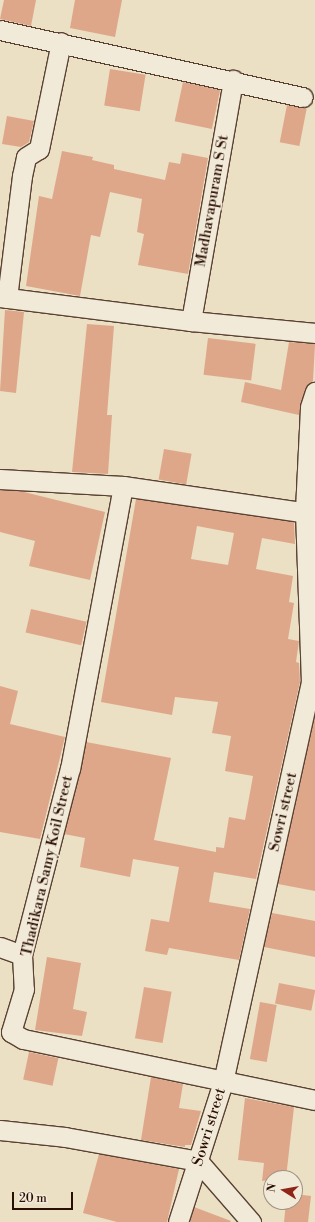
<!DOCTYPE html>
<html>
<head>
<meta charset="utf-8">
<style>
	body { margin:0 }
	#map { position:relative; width:315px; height:1222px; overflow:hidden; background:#ebdfc4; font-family:"Libre Bodoni",serif }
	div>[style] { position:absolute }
	.building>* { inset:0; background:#dfa78a; transform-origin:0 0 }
	.roads { filter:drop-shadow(1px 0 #5a4232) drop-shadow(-1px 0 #5a4232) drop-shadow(0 1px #5a4232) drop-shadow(0 -1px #5a4232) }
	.minor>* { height:19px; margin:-9.5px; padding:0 9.5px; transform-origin:9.5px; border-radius:9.5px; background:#f2ead9 }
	span { translate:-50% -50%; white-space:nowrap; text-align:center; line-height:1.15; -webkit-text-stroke:3px #f2ead9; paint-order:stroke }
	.street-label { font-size:15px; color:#290e01 }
	.north { position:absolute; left:263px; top:1170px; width:40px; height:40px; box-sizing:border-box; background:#f2ead9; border:1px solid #a29283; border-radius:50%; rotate:281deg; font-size:11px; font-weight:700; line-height:16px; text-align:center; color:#290e01 }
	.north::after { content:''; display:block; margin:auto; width:14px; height:18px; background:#8f2418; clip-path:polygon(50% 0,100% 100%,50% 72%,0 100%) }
	.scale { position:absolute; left:12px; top:1192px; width:61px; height:18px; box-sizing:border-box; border:2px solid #290e01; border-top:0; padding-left:5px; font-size:12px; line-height:14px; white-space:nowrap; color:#290e01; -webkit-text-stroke:3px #f2ead9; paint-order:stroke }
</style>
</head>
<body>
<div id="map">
	<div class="building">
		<i style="clip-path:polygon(4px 0,36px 0,31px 26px,0 19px)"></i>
		<i style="clip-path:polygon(75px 0,122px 0,115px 37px,70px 28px)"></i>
		<i style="left:110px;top:69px;width:36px;height:37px;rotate:9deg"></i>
		<i style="left:183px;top:82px;width:38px;height:40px;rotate:12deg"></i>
		<i style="left:287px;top:105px;width:20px;height:38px;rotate:11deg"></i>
		<i style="clip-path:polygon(7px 116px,34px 121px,29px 142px,21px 147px,2px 144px)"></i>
		<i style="clip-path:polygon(62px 151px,93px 157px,92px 160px,114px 165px,114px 169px,165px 180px,169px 162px,180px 164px,182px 153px,208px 158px,188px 274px,138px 265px,144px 234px,137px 232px,142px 199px,110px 192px,100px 237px,91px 235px,80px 296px,26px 286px,39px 196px,52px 199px)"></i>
		<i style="clip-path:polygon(5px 310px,24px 312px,16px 393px,0 391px)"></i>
		<i style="clip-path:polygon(87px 324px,114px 326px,107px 415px,112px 415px,108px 474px,72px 472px)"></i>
		<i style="left:208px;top:338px;width:48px;height:37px;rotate:7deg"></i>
		<i style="clip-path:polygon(289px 342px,315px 344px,313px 381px,305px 389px,299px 415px,241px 402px,245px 382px,281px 390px)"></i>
		<i style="left:164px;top:449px;width:28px;height:31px;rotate:10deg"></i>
		<i style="clip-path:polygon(0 490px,20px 491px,105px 512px,90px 580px,29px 566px,35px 541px,0 532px)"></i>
		<i style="clip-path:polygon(evenodd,136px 499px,294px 522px,295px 544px,262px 538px,256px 569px,293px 576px,289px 602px,294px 603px,288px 639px,299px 641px,296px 662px,299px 663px,300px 682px,256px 879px,214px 872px,209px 902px,250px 909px,239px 960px,169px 948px,167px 955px,145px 951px,151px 919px,169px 922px,179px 867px,133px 859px,130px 877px,80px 867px,85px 838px,64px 834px,86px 742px,171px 758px,154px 840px,216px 852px,216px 847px,224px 848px,229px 817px,245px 820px,253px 776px,225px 771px,231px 736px,212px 733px,218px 702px,175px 697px,172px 715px,101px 702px,136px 499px,197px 526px,234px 533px,228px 565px,191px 559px,197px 526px)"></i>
		<i style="left:31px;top:609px;width:57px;height:24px;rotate:13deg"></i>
		<i style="clip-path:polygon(0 686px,18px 691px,10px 724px,65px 737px,40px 839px,0 832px)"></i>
		<i style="clip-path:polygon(315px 716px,315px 891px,278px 884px)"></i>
		<i style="clip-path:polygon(272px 913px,315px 921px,315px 957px,264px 947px)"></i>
		<i style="clip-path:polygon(47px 957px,81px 963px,73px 1009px,87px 1012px,82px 1036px,35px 1030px)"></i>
		<i style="left:279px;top:983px;width:37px;height:21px;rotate:11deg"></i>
		<i style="left:144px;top:987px;width:28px;height:52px;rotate:10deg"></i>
		<i style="left:260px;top:1002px;width:17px;height:58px;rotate:10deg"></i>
		<i style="left:29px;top:1052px;width:30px;height:28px;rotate:12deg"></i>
		<i style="clip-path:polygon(151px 1077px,183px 1084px,179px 1108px,201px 1111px,191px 1145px,185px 1145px,185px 1147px,141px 1140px)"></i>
		<i style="clip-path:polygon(245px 1098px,294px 1107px,286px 1178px,262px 1181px,264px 1163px,238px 1160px)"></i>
		<i style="clip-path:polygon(99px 1154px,179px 1169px,167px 1222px,117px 1222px,83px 1213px)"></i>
		<i style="clip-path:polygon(295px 1194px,311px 1196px,308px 1222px,284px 1222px,286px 1202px,295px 1202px)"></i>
		<i style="clip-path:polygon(194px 1207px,231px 1221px,230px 1222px,190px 1222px)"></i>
	</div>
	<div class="roads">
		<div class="minor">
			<i style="left:0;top:30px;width:310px;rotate:12.5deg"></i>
			<i style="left:0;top:297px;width:193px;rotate:7.2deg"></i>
			<i style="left:191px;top:321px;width:125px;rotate:5.5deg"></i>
			<i style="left:7px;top:298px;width:123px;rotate:-83deg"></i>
			<i style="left:22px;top:176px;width:19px;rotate:-78deg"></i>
			<i style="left:26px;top:157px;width:15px;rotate:-32deg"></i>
			<i style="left:39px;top:149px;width:109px;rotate:-78.4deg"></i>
			<i style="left:191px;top:321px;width:245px;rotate:-80.1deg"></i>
			<i style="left:0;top:479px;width:123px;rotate:3.3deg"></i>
			<i style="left:123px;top:486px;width:194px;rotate:8.3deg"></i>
			<i style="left:123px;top:486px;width:287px;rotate:100.6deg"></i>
			<i style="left:70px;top:768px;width:193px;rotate:104.4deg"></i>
			<i style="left:22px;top:955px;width:34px;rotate:87deg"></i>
			<i style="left:24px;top:989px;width:45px;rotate:106.8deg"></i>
			<i style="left:11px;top:1032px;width:14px;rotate:30deg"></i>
			<i style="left:23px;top:1039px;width:298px;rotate:11.8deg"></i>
			<i style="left:0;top:947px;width:23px;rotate:20deg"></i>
			<i style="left:0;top:1130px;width:65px;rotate:6.1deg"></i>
			<i style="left:65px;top:1137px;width:135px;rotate:10.2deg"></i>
			<i style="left:198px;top:1161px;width:81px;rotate:49deg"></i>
			<i style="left:178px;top:1222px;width:147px;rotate:-72.2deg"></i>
			<i style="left:223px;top:1082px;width:409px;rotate:-77.6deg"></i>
			<i style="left:311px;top:683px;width:173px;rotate:-92deg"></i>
			<i style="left:305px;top:510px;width:103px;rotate:-87.2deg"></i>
			<i style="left:310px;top:407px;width:16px;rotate:-72deg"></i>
		</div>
	</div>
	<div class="street-label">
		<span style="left:212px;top:201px;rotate:-80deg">Madhavapuram S St</span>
		<span style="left:283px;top:812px;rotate:-77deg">Sowri street</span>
		<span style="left:47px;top:866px;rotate:-77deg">Thadikara Samy Koil Street</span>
		<span style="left:209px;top:1127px;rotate:-73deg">Sowri street</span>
	</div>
	<div class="north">N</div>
	<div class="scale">20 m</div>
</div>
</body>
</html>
